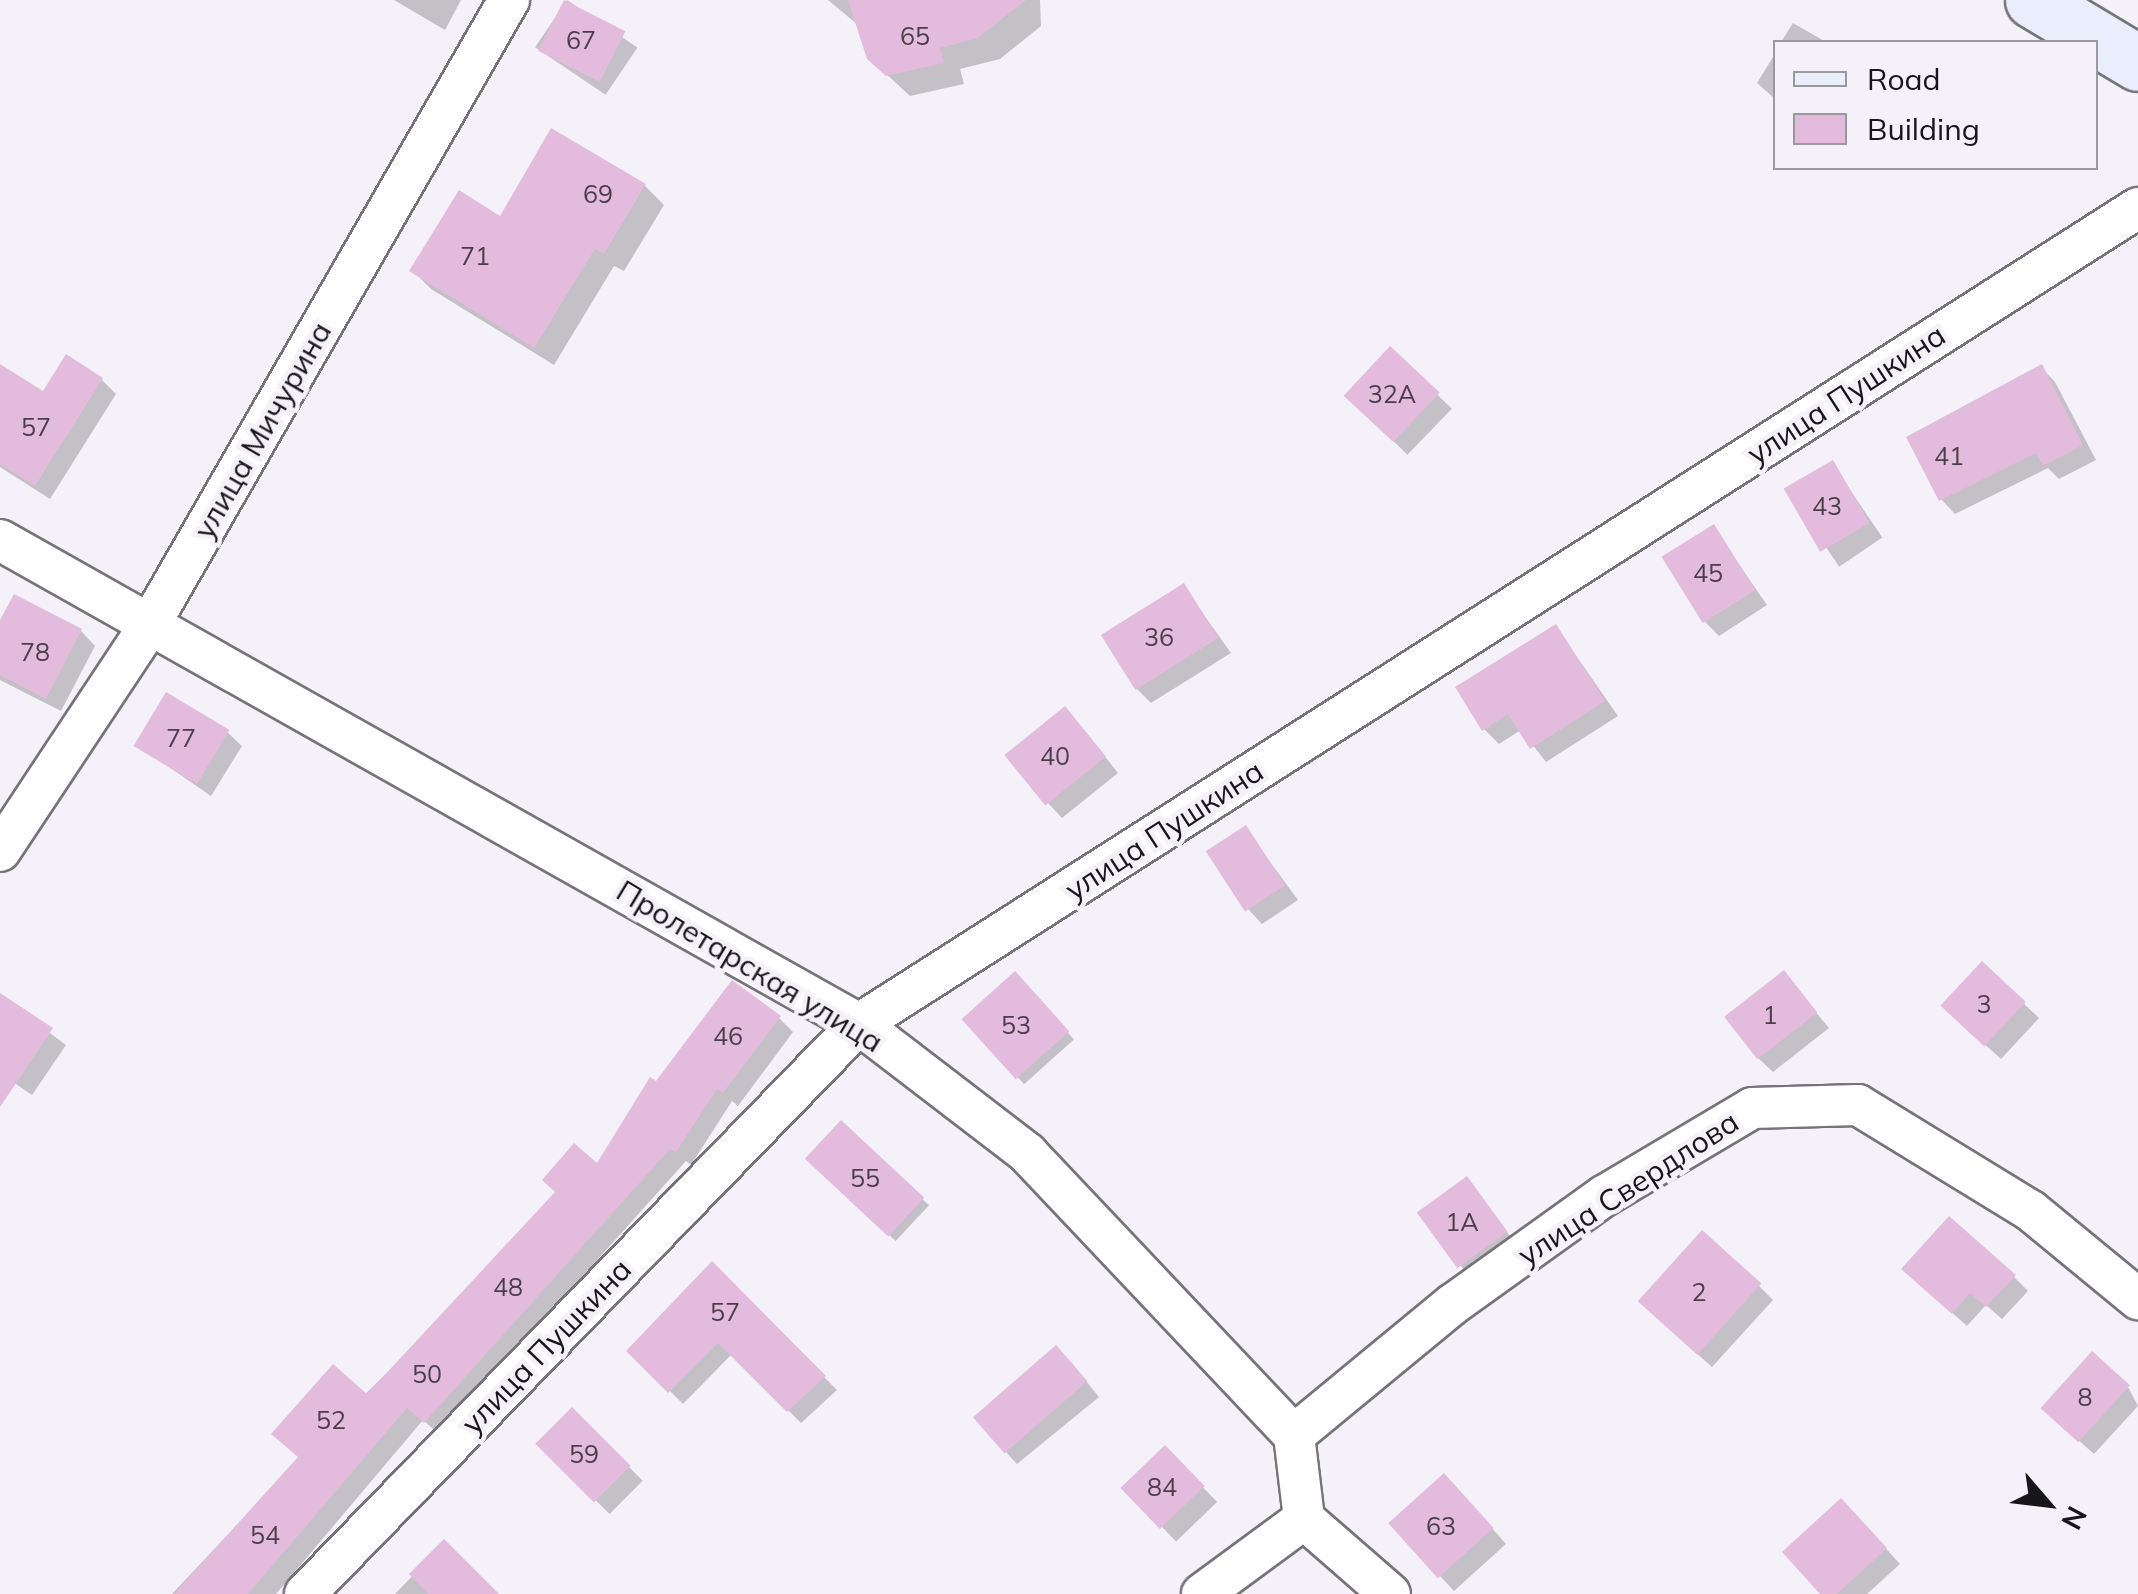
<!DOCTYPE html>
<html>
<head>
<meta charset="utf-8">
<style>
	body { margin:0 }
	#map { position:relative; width:2138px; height:1594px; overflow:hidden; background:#f4f1f8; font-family:Mulish,sans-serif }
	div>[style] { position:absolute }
	.shadow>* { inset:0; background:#0003; transform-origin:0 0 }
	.building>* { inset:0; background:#e3bbdd; transform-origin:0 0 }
	.roads { filter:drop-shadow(2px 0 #76747a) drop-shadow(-2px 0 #76747a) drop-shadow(0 2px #76747a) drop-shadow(0 -2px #76747a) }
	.street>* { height:40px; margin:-20px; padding:0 20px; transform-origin:20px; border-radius:20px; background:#fff }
	.secondary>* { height:55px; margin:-27.5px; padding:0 27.5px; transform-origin:27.5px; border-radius:27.5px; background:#eaedfb }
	span { translate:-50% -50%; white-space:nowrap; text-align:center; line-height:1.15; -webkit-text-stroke:9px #f4f1f8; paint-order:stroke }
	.number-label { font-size:25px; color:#4a3f49 }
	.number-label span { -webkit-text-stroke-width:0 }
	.street-label { font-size:30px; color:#171618 }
	.legend { position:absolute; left:1773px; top:40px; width:325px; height:130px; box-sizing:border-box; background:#f4f1f8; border:2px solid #9c999e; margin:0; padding:12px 18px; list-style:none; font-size:30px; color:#171618 }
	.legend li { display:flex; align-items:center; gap:20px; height:50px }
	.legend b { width:50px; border:2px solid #9c999e }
	.north { position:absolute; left:1998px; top:1454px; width:100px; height:100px; -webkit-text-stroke:8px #f4f1f8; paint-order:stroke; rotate:118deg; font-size:28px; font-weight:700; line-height:40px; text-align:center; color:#171618 }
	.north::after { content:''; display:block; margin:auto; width:35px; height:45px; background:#171618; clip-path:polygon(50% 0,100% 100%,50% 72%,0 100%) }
</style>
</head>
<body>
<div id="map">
	<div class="shadow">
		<i style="clip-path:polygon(394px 0,461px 0,445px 30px)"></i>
		<i style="left:567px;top:0;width:85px;height:57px;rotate:34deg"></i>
		<i style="clip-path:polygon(828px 0,1040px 0,1041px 26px,1000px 59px,960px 69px,964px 84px,910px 96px,869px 58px,858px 25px)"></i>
		<i style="clip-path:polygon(1793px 23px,1826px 42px,1781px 42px)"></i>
		<i style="clip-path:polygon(1776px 52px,1776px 100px,1757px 83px)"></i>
		<i style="clip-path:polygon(552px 131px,645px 186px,664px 205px,624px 271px,614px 266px,554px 365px,431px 289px,412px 270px,501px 219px)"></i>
		<i style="left:1390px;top:349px;width:86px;height:64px;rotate:44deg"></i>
		<i style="clip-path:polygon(0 367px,43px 394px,102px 380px,116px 394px,50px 499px,0 467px)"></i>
		<i style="clip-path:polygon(2041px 367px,2055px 382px,2096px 460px,2059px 479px,2048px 468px,1955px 514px,1941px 499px)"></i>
		<i style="left:1832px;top:463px;width:90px;height:52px;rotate:56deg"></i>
		<i style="clip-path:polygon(1713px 527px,1767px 605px,1719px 636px,1705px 622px)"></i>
		<i style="clip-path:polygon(1184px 587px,1231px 653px,1151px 703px,1137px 689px)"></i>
		<i style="clip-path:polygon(0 625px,81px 631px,95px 646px,61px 711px,0 680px)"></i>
		<i style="clip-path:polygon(1556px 627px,1618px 716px,1546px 762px,1521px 730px,1499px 744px,1484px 729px)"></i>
		<i style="clip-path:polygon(1079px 724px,1118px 773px,1062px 818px,1048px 803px)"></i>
		<i style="clip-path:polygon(227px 732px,242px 746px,211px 796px,137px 745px)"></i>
		<i style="clip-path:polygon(1245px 828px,1298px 900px,1262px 924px,1248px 909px)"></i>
		<i style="clip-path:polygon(1982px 964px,2039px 1018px,2001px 1059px,1958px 1020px)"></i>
		<i style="left:1015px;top:974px;width:88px;height:67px;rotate:48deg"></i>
		<i style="clip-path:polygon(1784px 974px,1829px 1028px,1773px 1072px,1758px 1058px)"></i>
		<i style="clip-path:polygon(0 996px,66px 1045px,32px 1095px,0 1073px)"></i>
		<i style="clip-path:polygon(779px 1018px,793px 1032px,738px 1106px,732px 1101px,691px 1165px,686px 1161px,440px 1435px,423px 1420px,276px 1594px,172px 1594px,300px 1458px,597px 1167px,657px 1084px)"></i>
		<i style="left:842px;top:1124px;width:119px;height:49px;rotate:43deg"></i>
		<i style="left:1467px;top:1179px;width:86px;height:57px;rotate:53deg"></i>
		<i style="clip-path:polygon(712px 1265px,837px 1390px,801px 1423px,732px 1354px,683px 1404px,630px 1351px)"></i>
		<i style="clip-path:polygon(2014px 1277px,2028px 1291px,2002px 1319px,1986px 1305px,1967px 1326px,1919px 1283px)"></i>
		<i style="clip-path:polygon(1759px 1286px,1773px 1300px,1712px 1367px,1654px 1315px)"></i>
		<i style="clip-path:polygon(1071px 1362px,1099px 1397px,1017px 1464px,1003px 1449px)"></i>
		<i style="clip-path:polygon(2128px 1387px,2138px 1406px,2094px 1454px,2058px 1422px)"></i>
		<i style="left:572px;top:1410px;width:100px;height:47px;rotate:45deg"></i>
		<i style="left:1165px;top:1448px;width:75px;height:57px;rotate:46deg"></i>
		<i style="clip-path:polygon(1459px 1491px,1506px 1544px,1454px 1591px,1392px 1524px)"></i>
		<i style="clip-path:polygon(1855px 1515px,1900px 1564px,1867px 1594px,1824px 1594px)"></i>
		<i style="clip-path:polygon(444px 1543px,496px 1594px,395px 1594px)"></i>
	</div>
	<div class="building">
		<i style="left:564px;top:0;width:69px;height:57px;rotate:27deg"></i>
		<i style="clip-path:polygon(848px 0,1026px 0,978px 38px,940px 48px,944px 63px,886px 76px,867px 59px)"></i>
		<i style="clip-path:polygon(551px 128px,646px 184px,604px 254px,595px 249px,534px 348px,409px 271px,459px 190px,500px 216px)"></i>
		<i style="left:1390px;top:346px;width:68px;height:68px;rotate:43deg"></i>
		<i style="clip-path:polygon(66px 354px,103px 378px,35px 486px,0 464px,0 364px,43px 391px)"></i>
		<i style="clip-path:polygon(2042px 364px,2083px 445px,2043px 466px,2036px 453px,1939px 501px,1906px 437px)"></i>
		<i style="left:1833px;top:460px;width:73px;height:57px;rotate:60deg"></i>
		<i style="left:1714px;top:524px;width:78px;height:62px;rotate:58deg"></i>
		<i style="left:1184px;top:583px;width:65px;height:98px;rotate:58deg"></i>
		<i style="clip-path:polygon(14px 594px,82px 629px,46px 699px,0 675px,0 620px)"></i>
		<i style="clip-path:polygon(1556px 624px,1605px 701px,1530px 749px,1508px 714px,1482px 731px,1455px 687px)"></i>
		<i style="left:166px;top:692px;width:74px;height:63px;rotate:31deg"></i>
		<i style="left:1065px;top:706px;width:65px;height:78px;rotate:51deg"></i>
		<i style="left:1246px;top:825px;width:72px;height:48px;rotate:57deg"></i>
		<i style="left:1982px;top:961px;width:60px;height:61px;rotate:43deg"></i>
		<i style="left:1784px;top:970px;width:54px;height:76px;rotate:52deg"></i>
		<i style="left:1015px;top:971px;width:81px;height:72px;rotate:48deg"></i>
		<i style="clip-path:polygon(732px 980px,781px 1016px,723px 1093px,717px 1089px,676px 1152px,670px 1149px,424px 1423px,407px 1408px,248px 1594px,174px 1594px,298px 1457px,271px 1434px,333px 1364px,367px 1394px,555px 1192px,542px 1180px,574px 1143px,597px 1163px,650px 1077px,656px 1081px)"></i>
		<i style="clip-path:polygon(0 993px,53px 1028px,0 1107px)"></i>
		<i style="left:841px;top:1120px;width:114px;height:53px;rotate:43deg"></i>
		<i style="left:1467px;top:1176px;width:69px;height:62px;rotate:54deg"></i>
		<i style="clip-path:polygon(1949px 1216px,2016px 1275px,1986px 1307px,1970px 1293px,1952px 1314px,1901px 1269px)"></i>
		<i style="left:1702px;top:1230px;width:80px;height:96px;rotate:42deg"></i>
		<i style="clip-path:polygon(712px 1261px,826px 1376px,787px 1412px,718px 1343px,668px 1393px,626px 1351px)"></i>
		<i style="left:1056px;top:1345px;width:48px;height:110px;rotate:49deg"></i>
		<i style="left:2092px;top:1351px;width:51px;height:77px;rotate:42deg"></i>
		<i style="left:572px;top:1407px;width:83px;height:52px;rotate:45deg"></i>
		<i style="left:1165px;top:1445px;width:57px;height:62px;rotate:46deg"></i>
		<i style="left:1444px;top:1473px;width:74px;height:75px;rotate:48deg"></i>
		<i style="clip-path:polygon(1841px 1498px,1887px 1548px,1837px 1594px,1820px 1594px,1782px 1552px)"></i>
		<i style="clip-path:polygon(444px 1539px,499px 1594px,428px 1594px,409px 1574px)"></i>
	</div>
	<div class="roads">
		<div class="street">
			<i style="left:0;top:540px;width:986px;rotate:29.4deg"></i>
			<i style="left:859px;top:1024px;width:212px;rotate:37.5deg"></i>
			<i style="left:1027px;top:1153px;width:388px;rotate:46.6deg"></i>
			<i style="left:1294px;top:1435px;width:85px;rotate:83.2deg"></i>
			<i style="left:1304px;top:1519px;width:114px;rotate:41.1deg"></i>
			<i style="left:0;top:851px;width:272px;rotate:-56.5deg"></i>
			<i style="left:150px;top:624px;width:720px;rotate:-60.09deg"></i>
			<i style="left:1294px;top:1435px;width:206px;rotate:-39.5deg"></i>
			<i style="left:1453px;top:1304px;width:186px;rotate:-35.6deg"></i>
			<i style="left:1604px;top:1196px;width:172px;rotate:-30.7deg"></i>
			<i style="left:1752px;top:1108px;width:106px;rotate:-1.6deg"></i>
			<i style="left:1858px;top:1105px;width:203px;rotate:31.5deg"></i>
			<i style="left:2031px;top:1211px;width:139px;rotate:39.4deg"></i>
			<i style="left:305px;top:1594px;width:795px;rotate:-45.82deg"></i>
			<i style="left:859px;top:1024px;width:1517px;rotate:-32.54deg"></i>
			<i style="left:1202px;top:1594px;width:127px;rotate:-36.3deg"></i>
		</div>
		<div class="secondary">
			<i style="left:2033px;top:0;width:122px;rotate:31deg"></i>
		</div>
	</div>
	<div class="number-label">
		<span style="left:915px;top:36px">65</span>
		<span style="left:581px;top:40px">67</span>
		<span style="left:598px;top:194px">69</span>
		<span style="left:475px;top:256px">71</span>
		<span style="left:1392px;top:394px">32А</span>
		<span style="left:36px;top:427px">57</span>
		<span style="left:1949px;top:456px">41</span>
		<span style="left:1827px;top:506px">43</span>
		<span style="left:1708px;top:573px">45</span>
		<span style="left:1159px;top:637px">36</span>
		<span style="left:35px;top:652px">78</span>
		<span style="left:181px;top:738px">77</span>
		<span style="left:1055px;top:756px">40</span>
		<span style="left:1984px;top:1004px">3</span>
		<span style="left:1770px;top:1015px">1</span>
		<span style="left:1016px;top:1025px">53</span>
		<span style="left:728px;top:1036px">46</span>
		<span style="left:865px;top:1178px">55</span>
		<span style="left:1462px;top:1222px">1А</span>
		<span style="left:508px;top:1287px">48</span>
		<span style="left:1699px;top:1292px">2</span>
		<span style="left:725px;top:1312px">57</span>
		<span style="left:427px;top:1374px">50</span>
		<span style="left:2085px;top:1397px">8</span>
		<span style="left:331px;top:1420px">52</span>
		<span style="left:584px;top:1454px">59</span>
		<span style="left:1162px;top:1487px">84</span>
		<span style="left:1441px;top:1526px">63</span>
		<span style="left:265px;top:1535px">54</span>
	</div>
	<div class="street-label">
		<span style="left:1846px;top:394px;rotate:-33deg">улица Пушкина</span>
		<span style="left:262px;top:430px;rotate:-60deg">улица Мичурина</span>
		<span style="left:1164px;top:830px;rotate:-33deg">улица Пушкина</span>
		<span style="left:750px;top:966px;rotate:31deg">Пролетарская улица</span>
		<span style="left:1628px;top:1188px;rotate:-33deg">улица Свердлова</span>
		<span style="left:546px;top:1346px;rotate:-46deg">улица Пушкина</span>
	</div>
	<ul class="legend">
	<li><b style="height:12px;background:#eaedfb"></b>Road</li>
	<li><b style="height:28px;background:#e3bbdd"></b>Building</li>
	</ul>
	<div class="north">N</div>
</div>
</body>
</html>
